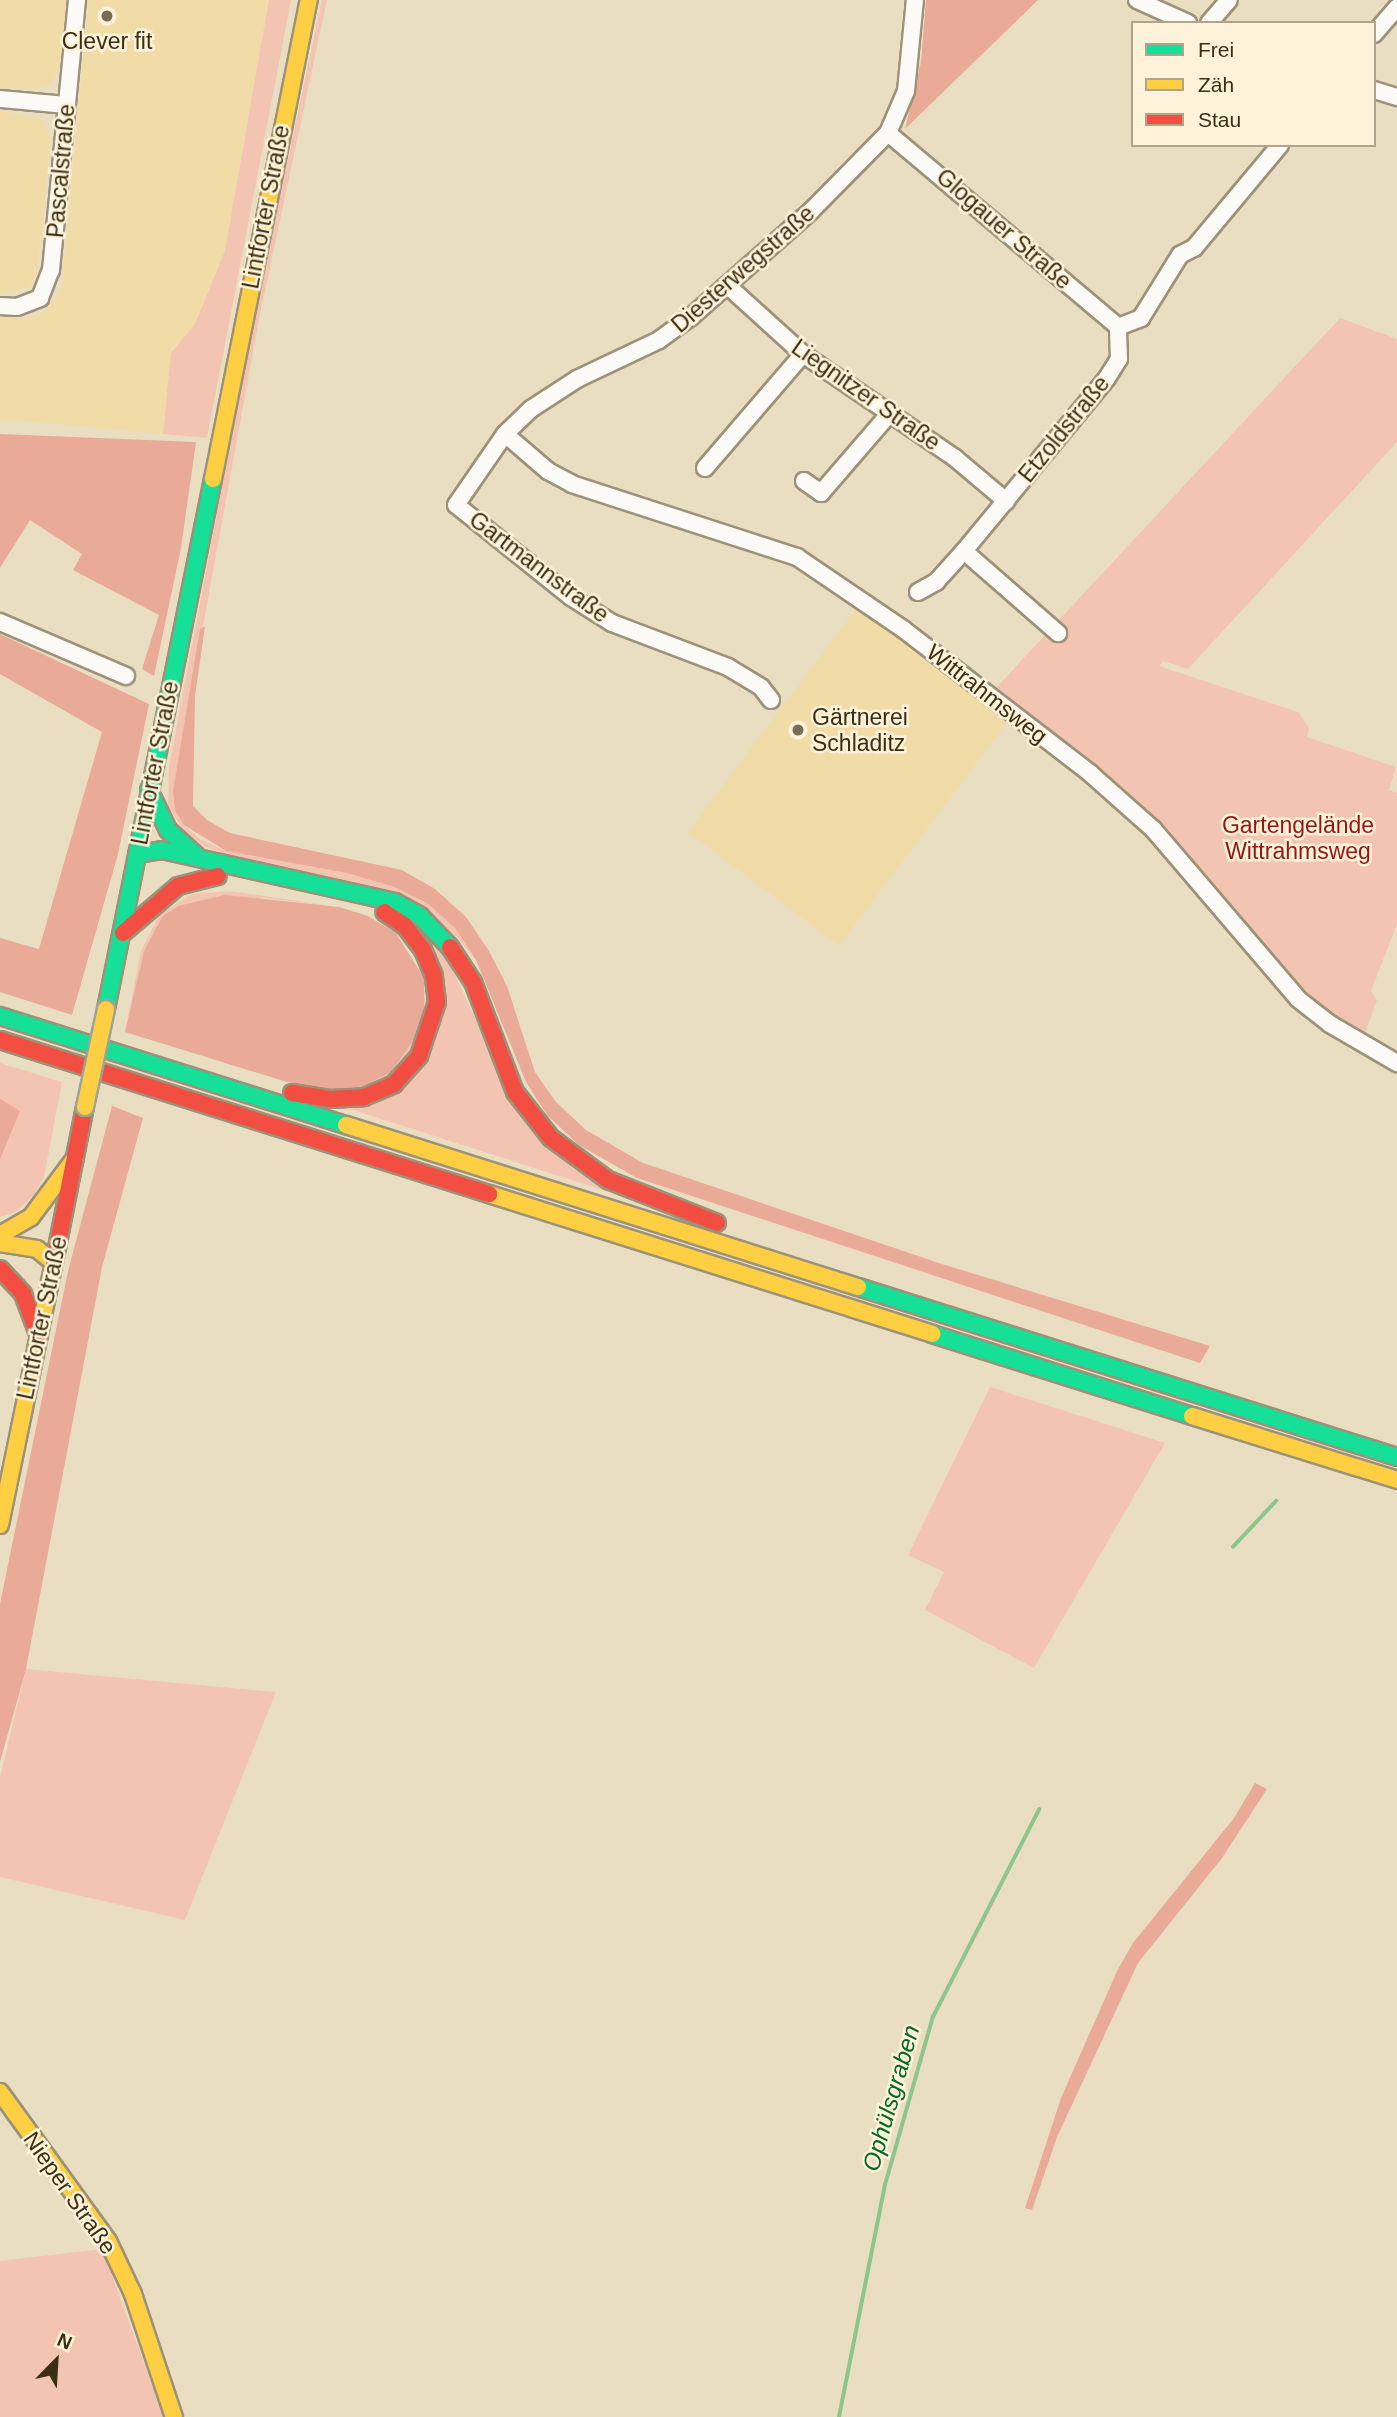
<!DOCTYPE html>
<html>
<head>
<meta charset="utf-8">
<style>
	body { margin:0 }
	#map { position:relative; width:1397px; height:2417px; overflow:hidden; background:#eadec2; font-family:Helvetica,sans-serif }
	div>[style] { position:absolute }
	.built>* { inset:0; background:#f1dba6; transform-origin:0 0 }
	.green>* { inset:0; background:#f3c4b1 }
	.forest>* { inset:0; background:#e9aa97 }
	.stream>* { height:3.5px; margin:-1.75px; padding:0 1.75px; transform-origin:1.75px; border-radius:1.75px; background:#8dc68b }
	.roads { filter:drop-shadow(2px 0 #9c9279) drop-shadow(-2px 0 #9c9279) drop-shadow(0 2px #9c9279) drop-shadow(0 -2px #9c9279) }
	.street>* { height:16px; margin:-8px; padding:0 8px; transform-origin:8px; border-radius:8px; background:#fcfaf6 }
	.fast>* { height:16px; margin:-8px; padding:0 8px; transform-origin:8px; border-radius:8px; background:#16e098 }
	.slow>* { height:16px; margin:-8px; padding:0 8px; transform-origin:8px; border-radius:8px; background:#ffcf43 }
	.jam>* { height:16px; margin:-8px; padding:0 8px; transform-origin:8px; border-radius:8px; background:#f24e42 }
	.bridges { filter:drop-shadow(2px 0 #9ba498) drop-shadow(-2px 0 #9ba498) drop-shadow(0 2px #9ba498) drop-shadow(0 -2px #9ba498) }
	.slow-bridge>* { height:16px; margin:-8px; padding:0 8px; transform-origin:8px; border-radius:8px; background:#ffcf43 }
	.dots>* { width:19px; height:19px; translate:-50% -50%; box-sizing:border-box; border:4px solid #fef3da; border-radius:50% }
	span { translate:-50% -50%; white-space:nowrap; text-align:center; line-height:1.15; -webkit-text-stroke:5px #fef3da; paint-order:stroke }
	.poi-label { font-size:23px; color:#3a2f15 }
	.left { translate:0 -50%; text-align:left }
	.street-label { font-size:23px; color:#3a2f15 }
	.park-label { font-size:23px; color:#961614 }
	.water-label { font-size:24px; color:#036827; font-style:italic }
	.legend { position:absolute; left:1131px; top:21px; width:245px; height:126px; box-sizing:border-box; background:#fef3da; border:2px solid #b0a58b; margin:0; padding:9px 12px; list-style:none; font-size:21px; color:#3a2f15 }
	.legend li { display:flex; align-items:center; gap:14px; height:35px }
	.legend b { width:35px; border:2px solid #b0a58b }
	.north { position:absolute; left:21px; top:2326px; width:70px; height:70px; -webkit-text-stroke:5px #fef3da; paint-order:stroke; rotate:24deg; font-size:19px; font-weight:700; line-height:28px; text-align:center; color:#3a2f15 }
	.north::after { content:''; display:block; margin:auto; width:24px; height:32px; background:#3a2f15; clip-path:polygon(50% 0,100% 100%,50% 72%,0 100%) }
</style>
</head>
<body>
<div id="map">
	<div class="built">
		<i style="clip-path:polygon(0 0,66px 0,59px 68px,52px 83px,37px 89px,0 87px)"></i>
		<i style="clip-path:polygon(89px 0,269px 0,225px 251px,195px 324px,171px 353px,163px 434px,0 419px,0 317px,21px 319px,41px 314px,58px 297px,62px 283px)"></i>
		<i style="clip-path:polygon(0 111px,41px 118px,51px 138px,37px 271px,30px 287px,6px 293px,0 293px)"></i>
		<i style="left:859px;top:605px;width:189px;height:284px;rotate:37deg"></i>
	</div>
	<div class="green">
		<i style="clip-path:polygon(269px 0,291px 0,207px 438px,163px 434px,171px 353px,195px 324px,225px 251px)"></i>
		<i style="clip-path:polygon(322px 0,327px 0,259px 319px,173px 791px,184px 825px,200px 839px,226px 851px,347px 873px,394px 887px,427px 903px,455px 928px,476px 960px,456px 936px,203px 846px,183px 829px,168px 807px,169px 767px,254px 318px)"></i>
		<i style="clip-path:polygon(1340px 318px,1397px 339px,1397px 442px,1188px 669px,1163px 661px,1159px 666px,1298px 712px,1309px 728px,1307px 737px,1396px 767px,1389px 790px,1397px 793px,1397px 924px,1371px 991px,1377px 1000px,1364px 1036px,1311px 1003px,1187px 858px,993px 691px)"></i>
		<i style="clip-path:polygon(230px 891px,339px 907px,264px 898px,162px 917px,144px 951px,125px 1032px,141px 951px,160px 914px,192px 894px)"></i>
		<i style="clip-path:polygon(437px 937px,499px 1069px,609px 1192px,338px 1105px)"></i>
		<i style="clip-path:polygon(0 1063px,62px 1082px,44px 1177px,33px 1196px,14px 1213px,0 1217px)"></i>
		<i style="clip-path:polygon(990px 1387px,1165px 1443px,1034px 1668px,925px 1610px,944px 1572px,908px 1555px)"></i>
		<i style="clip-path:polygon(26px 1669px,276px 1692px,185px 1920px,0 1877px,0 1778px)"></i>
		<i style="clip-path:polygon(102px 2249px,164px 2417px,0 2417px,0 2261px)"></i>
	</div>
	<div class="forest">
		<i style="clip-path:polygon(926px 0,1038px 0,905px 129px,921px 62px)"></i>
		<i style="clip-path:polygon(0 434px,196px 442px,181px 548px,154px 676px,142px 669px,159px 615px,73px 570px,82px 554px,30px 520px,0 568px)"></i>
		<i style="clip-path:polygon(205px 626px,195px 696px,193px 806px,207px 820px,230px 833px,402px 870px,435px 889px,466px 917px,489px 951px,507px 986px,535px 1072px,556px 1102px,586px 1130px,643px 1163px,942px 1264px,1210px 1346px,1200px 1363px,637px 1178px,579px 1145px,547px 1115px,526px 1082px,476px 960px,455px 928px,427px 903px,394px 887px,347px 873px,226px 851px,184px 825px,175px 810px,173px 791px,200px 629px)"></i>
		<i style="clip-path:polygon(0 634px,149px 704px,118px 854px,72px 1015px,0 992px,0 938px,39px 949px,102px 732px,0 674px)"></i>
		<i style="clip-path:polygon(225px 895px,339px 907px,368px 916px,396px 933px,424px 978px,424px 1026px,390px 1073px,363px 1086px,333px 1090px,287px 1082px,125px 1032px,144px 951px,162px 917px,178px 906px)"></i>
		<i style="clip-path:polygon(0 1099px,20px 1111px,0 1159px)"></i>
		<i style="clip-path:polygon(112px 1106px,143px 1118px,102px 1267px,26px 1669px,0 1762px,0 1604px,68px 1271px)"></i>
		<i style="clip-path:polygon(1255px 1783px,1267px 1789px,1222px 1858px,1138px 1963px,1057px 2137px,1032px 2210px,1025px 2208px,1061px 2098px,1118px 1969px,1133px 1943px,1234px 1818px)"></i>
	</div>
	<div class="stream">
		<i style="left:1233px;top:1547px;width:63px;rotate:-46.9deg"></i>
		<i style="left:839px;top:2417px;width:237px;rotate:-78.8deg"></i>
		<i style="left:885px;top:2185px;width:175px;rotate:-74.1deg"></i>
		<i style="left:933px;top:2017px;width:233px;rotate:-62.9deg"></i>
	</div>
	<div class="roads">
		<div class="street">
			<i style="left:1137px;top:0;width:56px;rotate:24.3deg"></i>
			<i style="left:1209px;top:23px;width:30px;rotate:-49deg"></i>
			<i style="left:1374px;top:34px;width:35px;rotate:-49deg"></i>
			<i style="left:1374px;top:90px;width:24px;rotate:17deg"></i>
			<i style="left:0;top:99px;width:67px;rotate:5.1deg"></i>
			<i style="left:888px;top:133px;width:301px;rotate:40.1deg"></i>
			<i style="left:729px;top:287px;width:100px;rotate:42.2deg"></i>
			<i style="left:803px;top:354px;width:184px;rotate:34.4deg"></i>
			<i style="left:955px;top:458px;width:67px;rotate:40.1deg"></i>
			<i style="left:0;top:306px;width:17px;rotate:3deg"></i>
			<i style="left:17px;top:307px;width:25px;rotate:-21deg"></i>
			<i style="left:40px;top:298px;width:30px;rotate:-69deg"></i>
			<i style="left:51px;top:270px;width:271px;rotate:-84.5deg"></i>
			<i style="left:1118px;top:327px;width:25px;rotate:-21deg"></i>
			<i style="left:1141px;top:318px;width:74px;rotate:-58.2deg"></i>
			<i style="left:1180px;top:255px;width:16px;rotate:-27deg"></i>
			<i style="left:1194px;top:248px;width:134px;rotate:-50.1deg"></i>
			<i style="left:505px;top:434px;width:57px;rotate:40.7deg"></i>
			<i style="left:548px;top:471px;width:27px;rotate:28deg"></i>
			<i style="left:572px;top:484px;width:237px;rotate:18deg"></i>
			<i style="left:797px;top:557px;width:128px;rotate:34.2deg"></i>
			<i style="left:903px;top:629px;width:237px;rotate:37.6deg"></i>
			<i style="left:1091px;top:774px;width:83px;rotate:41.6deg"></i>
			<i style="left:1153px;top:829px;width:223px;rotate:49.5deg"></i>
			<i style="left:1298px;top:999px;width:41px;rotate:38deg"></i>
			<i style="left:1330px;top:1024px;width:78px;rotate:30.2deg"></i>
			<i style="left:705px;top:468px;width:150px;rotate:-49.3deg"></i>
			<i style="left:804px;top:481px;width:21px;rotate:35deg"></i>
			<i style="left:821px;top:493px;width:106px;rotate:-49.2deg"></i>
			<i style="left:964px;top:551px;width:125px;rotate:41.1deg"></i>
			<i style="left:918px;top:592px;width:21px;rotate:-29deg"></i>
			<i style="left:936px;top:582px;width:42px;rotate:-47.9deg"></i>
			<i style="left:964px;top:551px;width:224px;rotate:-50.4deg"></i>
			<i style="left:1107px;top:378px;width:22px;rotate:-58deg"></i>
			<i style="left:1119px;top:359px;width:32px;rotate:-92deg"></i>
			<i style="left:0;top:622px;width:137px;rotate:23.2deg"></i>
			<i style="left:771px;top:700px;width:16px;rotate:-128deg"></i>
			<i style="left:761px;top:687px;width:39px;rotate:-149deg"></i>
			<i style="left:728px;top:667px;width:124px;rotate:-159.2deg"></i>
			<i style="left:612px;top:623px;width:49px;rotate:-147.6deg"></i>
			<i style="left:571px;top:597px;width:147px;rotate:-141.3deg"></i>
			<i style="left:456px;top:505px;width:86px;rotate:-55.4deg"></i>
			<i style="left:505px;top:434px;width:36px;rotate:-44deg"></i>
			<i style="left:531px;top:409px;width:55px;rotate:-33.1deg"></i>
			<i style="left:577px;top:379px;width:91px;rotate:-25.4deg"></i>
			<i style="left:659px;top:340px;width:39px;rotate:-36deg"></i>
			<i style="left:691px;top:317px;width:160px;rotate:-41.5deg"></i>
			<i style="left:811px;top:211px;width:110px;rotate:-45.4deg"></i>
			<i style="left:888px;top:133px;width:46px;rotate:-66.8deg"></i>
			<i style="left:906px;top:91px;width:91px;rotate:-84.4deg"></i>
		</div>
		<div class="fast">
			<i style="left:149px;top:790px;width:44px;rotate:64.6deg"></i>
			<i style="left:168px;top:830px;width:39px;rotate:42deg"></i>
			<i style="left:137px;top:854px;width:25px;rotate:-9deg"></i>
			<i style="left:162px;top:850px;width:239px;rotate:12.6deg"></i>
			<i style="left:395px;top:902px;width:29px;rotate:29deg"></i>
			<i style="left:420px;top:916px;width:43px;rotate:45.9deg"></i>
			<i style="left:106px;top:1009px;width:541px;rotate:-78.59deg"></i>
			<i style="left:0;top:1016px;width:363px;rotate:17.5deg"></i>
			<i style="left:858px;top:1287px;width:565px;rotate:17.51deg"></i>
			<i style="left:932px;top:1334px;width:273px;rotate:17.5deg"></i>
		</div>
		<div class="slow">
			<i style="left:213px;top:479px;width:489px;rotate:-78.7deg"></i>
			<i style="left:346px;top:1125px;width:537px;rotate:17.56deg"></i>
			<i style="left:489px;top:1194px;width:465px;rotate:17.5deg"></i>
			<i style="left:0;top:1235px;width:36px;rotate:-30deg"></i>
			<i style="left:31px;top:1217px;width:74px;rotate:-53.3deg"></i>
			<i style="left:0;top:1243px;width:37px;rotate:9deg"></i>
			<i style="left:37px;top:1249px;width:22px;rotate:39deg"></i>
			<i style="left:1192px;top:1416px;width:215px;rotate:17.3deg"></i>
			<i style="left:0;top:1525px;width:268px;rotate:-78.4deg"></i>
			<i style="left:0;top:2092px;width:184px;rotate:54.1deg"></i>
			<i style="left:108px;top:2241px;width:59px;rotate:64.7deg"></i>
			<i style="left:133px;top:2294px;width:130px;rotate:71.6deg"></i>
		</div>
		<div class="jam">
			<i style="left:123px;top:933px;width:72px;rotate:-40.5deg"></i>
			<i style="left:178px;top:886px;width:41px;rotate:-14deg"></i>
			<i style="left:450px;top:947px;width:42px;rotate:56.7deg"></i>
			<i style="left:473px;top:982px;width:118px;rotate:69.1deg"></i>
			<i style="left:515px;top:1092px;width:58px;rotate:52deg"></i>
			<i style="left:551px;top:1138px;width:71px;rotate:36.4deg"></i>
			<i style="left:608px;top:1180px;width:117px;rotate:21.5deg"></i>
			<i style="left:0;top:1040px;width:513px;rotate:17.48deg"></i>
			<i style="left:292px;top:1093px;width:38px;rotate:9deg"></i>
			<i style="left:330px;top:1099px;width:34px;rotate:-3deg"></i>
			<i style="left:364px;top:1097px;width:33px;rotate:-23deg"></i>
			<i style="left:394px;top:1084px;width:38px;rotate:-48deg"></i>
			<i style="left:419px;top:1056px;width:57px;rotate:-71.6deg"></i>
			<i style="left:437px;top:1002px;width:26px;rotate:-97deg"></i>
			<i style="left:434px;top:976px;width:28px;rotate:-113deg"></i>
			<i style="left:423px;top:950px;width:30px;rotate:-127deg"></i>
			<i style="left:405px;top:926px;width:25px;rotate:-146deg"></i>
			<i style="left:54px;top:1263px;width:159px;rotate:-78.8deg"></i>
			<i style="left:0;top:1269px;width:34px;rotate:47deg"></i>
			<i style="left:23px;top:1294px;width:43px;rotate:69.4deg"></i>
		</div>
	</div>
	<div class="bridges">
		<div class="slow-bridge">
			<i style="left:85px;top:1107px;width:100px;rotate:-77.9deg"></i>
		</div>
	</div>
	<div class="dots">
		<i style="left:107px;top:16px;background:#786c52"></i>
		<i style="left:798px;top:730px;background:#786c52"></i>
	</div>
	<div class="poi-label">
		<span style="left:107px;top:41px">Clever fit</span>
		<span class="left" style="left:812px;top:730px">Gärtnerei<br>Schladitz</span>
	</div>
	<div class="street-label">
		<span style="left:61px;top:171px;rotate:-85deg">Pascalstraße</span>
		<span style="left:266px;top:207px;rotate:-79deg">Lintforter Straße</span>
		<span style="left:1004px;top:229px;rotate:41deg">Glogauer Straße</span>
		<span style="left:743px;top:269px;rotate:-41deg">Diesterwegstraße</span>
		<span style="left:866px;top:395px;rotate:35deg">Liegnitzer Straße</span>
		<span style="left:1064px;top:429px;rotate:-51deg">Etzoldstraße</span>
		<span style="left:539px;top:567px;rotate:37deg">Gartmannstraße</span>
		<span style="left:987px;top:694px;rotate:38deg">Wittrahmsweg</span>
		<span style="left:155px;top:763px;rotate:-79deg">Lintforter Straße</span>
		<span style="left:42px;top:1318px;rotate:-78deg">Lintforter Straße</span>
		<span style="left:70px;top:2193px;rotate:55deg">Nieper Straße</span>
	</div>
	<div class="park-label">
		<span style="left:1298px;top:838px">Gartengelände<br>Wittrahmsweg</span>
	</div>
	<div class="water-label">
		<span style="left:891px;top:2098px;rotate:-74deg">Ophülsgraben</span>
	</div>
	<ul class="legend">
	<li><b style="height:9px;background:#16e098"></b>Frei</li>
	<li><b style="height:9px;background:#ffcf43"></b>Zäh</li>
	<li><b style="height:9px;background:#f24e42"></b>Stau</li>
	</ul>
	<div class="north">N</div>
</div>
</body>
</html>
